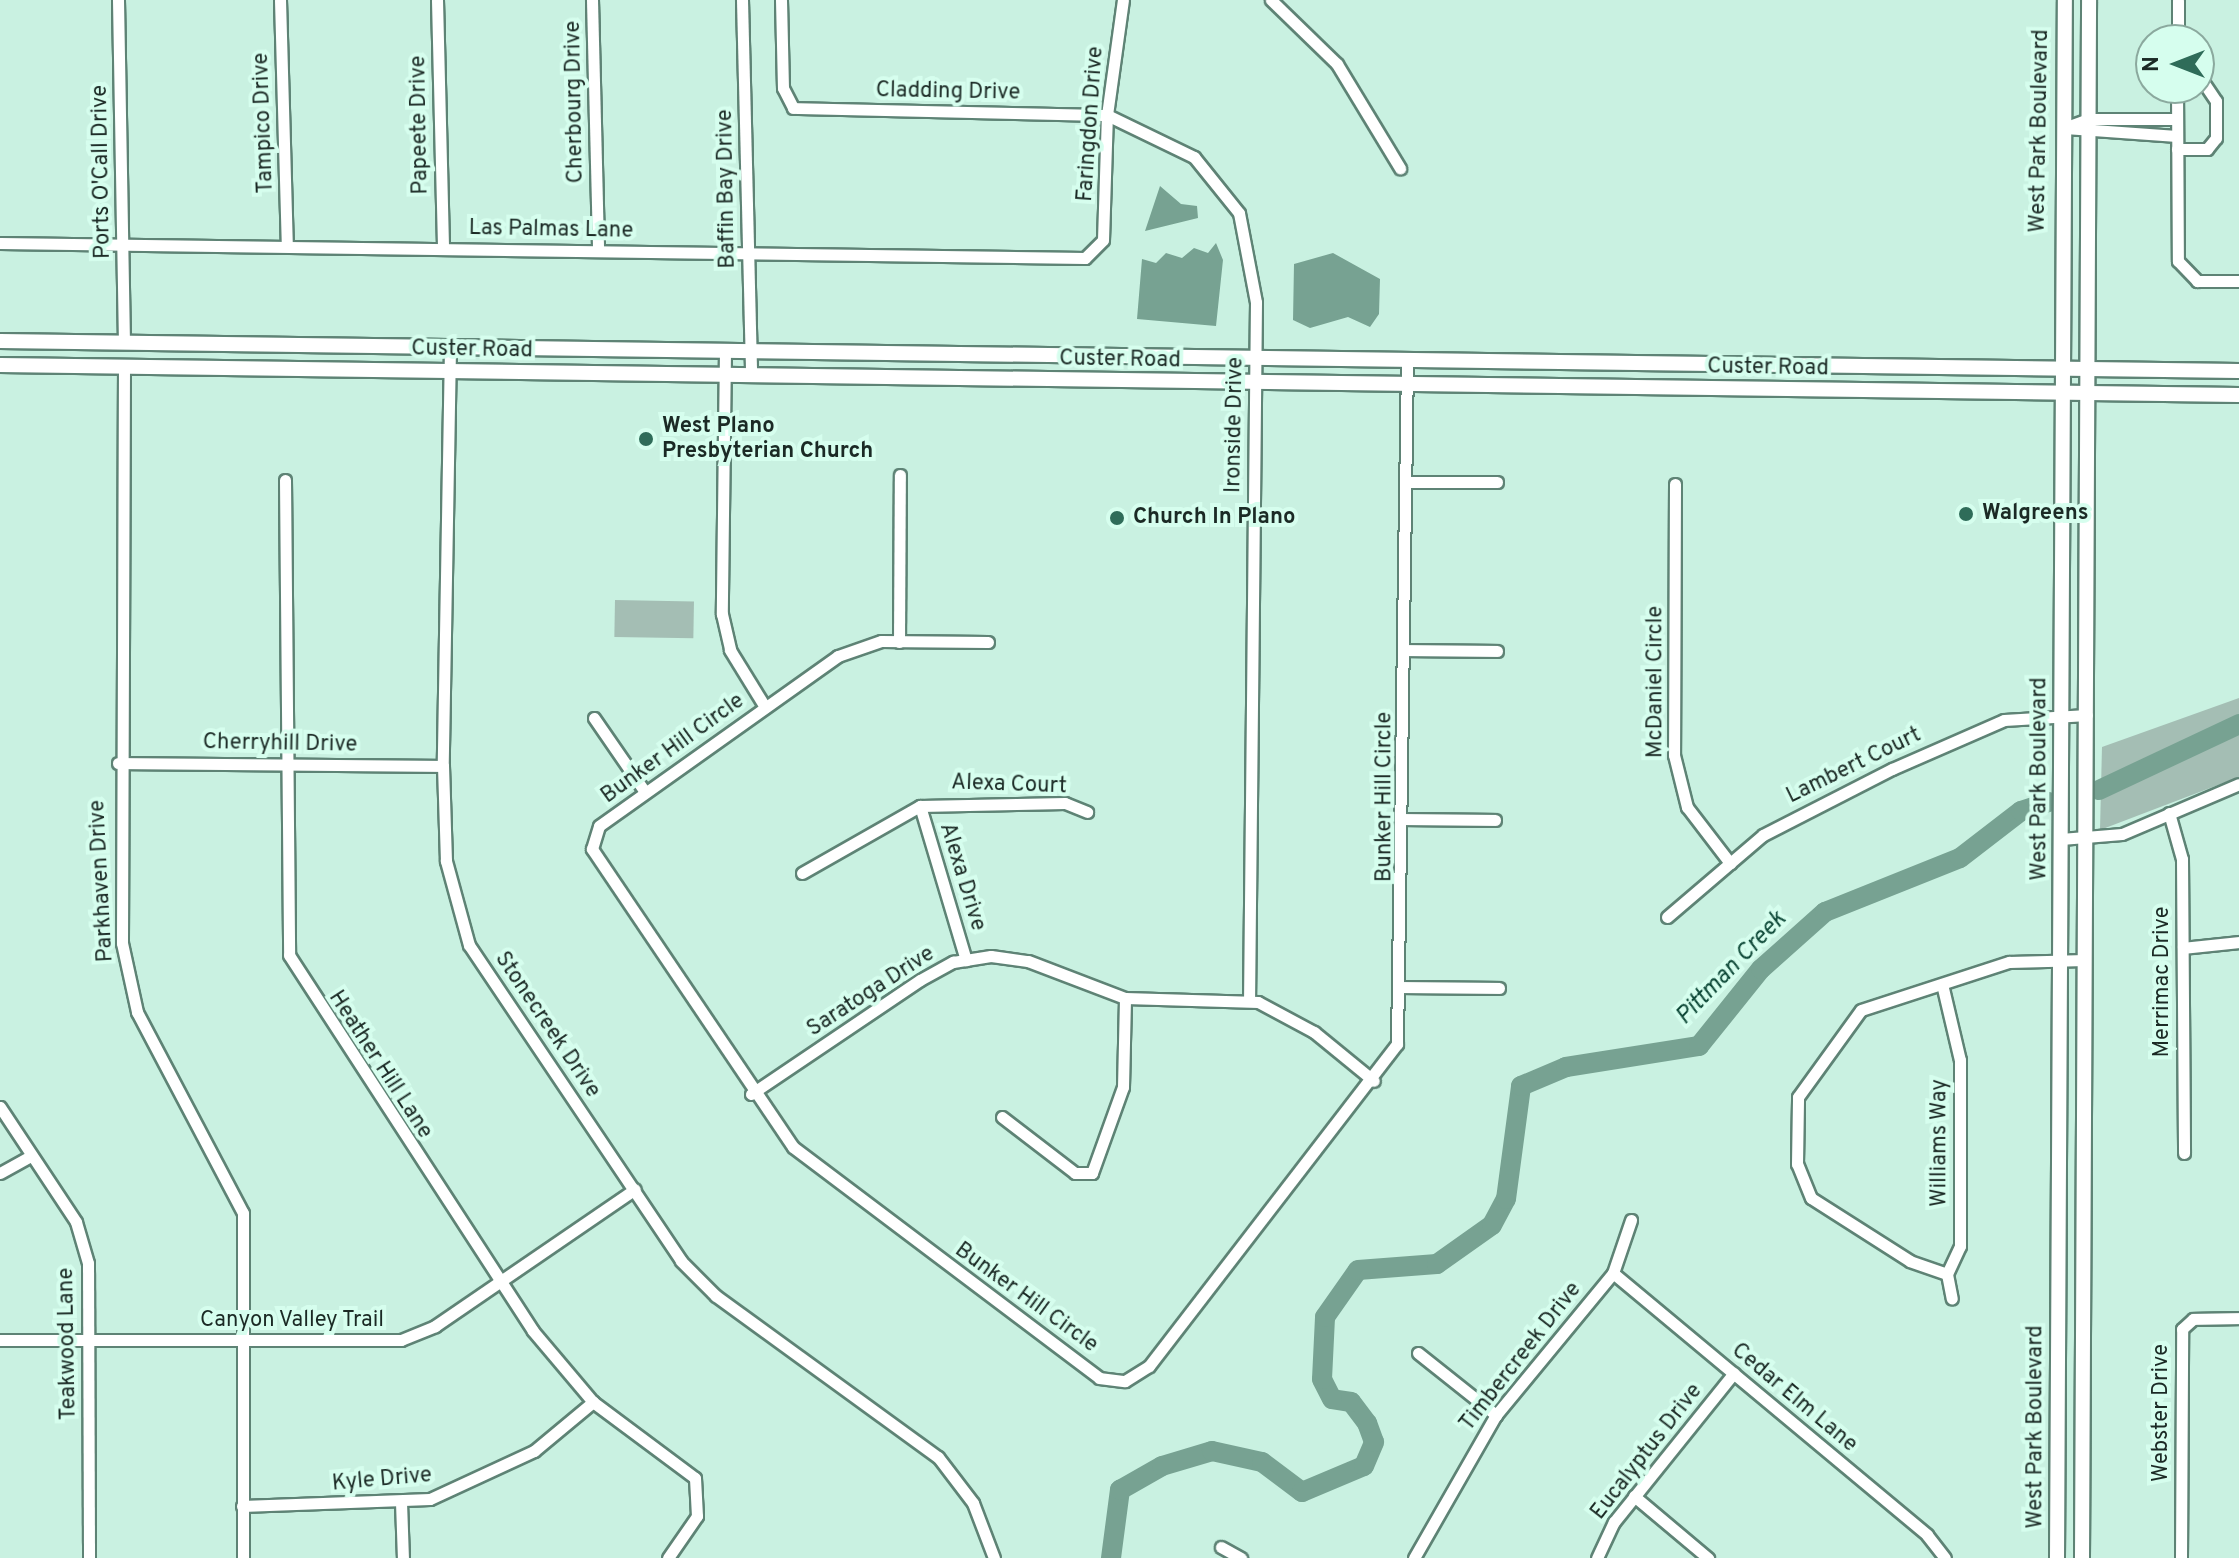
<!DOCTYPE html>
<html>
<head>
<meta charset="utf-8">
<style>
	body { margin:0 }
	#map { position:relative; width:2239px; height:1558px; overflow:hidden; background:#c9f1e1; font-family:Overpass,sans-serif }
	div>[style] { position:absolute }
	.green>* { inset:0; background:#a4beb4; transform-origin:0 0 }
	.water>* { inset:0; background:#77a292 }
	.river>* { height:20px; margin:-10px; padding:0 10px; transform-origin:10px; border-radius:10px; background:#77a292 }
	.roads { filter:drop-shadow(2px 0 #5e8375) drop-shadow(-2px 0 #5e8375) drop-shadow(0 2px #5e8375) drop-shadow(0 -2px #5e8375) }
	.minor>* { height:11px; margin:-5.5px; padding:0 5.5px; transform-origin:5.5px; border-radius:5.5px; background:#fff }
	.major>* { height:14px; margin:-7px; padding:0 7px; transform-origin:7px; border-radius:7px; background:#fff }
	.dots>* { width:22px; height:22px; translate:-50% -50%; box-sizing:border-box; border:4px solid #d6feee; border-radius:50% }
	span { translate:-50% -50%; white-space:nowrap; text-align:center; line-height:1.15; -webkit-text-stroke:8px #d6feee; paint-order:stroke }
	.street-label { font-size:22px; color:#1b2a25 }
	.poi-label { font-size:22px; color:#1b2a25; font-weight:700 }
	.left { translate:0 -50%; text-align:left }
	.water-label { font-size:24px; color:#0e4938; font-style:italic }
	.north { position:absolute; left:2135px; top:24px; width:80px; height:80px; box-sizing:border-box; background:#d6feee; border:2px solid #8ba99e; border-radius:50%; rotate:270deg; font-size:22px; font-weight:700; line-height:32px; text-align:center; color:#1b2a25 }
	.north::after { content:''; display:block; margin:auto; width:28px; height:36px; background:#2f6c59; clip-path:polygon(50% 0,100% 100%,50% 72%,0 100%) }
</style>
</head>
<body>
<div id="map">
	<div class="green">
		<i style="left:615px;top:600px;width:79px;height:37px;rotate:1deg"></i>
		<i style="clip-path:polygon(2239px 698px,2239px 777px,2100px 830px,2102px 747px)"></i>
	</div>
	<div class="water">
		<i style="clip-path:polygon(1160px 186px,1181px 204px,1197px 206px,1198px 218px,1145px 231px)"></i>
		<i style="clip-path:polygon(1216px 243px,1223px 260px,1216px 326px,1137px 319px,1142px 259px,1156px 263px,1166px 253px,1182px 258px,1194px 248px,1208px 253px)"></i>
		<i style="clip-path:polygon(1333px 253px,1380px 279px,1379px 314px,1370px 327px,1348px 317px,1310px 328px,1293px 320px,1294px 264px)"></i>
	</div>
	<div class="river">
		<i style="left:2099px;top:790px;width:155px;rotate:-25.2deg"></i>
		<i style="left:1111px;top:1558px;width:69px;rotate:-82.5deg"></i>
		<i style="left:1120px;top:1490px;width:48px;rotate:-29.7deg"></i>
		<i style="left:1162px;top:1466px;width:52px;rotate:-16.7deg"></i>
		<i style="left:1212px;top:1451px;width:51px;rotate:12.4deg"></i>
		<i style="left:1262px;top:1462px;width:50px;rotate:36.9deg"></i>
		<i style="left:1302px;top:1492px;width:67px;rotate:-22.8deg"></i>
		<i style="left:1364px;top:1466px;width:26px;rotate:-67deg"></i>
		<i style="left:1374px;top:1442px;width:20px;rotate:-110deg"></i>
		<i style="left:1367px;top:1423px;width:26px;rotate:-127deg"></i>
		<i style="left:1351px;top:1402px;width:19px;rotate:-171deg"></i>
		<i style="left:1332px;top:1399px;width:22px;rotate:-117deg"></i>
		<i style="left:1322px;top:1379px;width:62px;rotate:-87.2deg"></i>
		<i style="left:1325px;top:1317px;width:57px;rotate:-54.9deg"></i>
		<i style="left:1358px;top:1270px;width:79px;rotate:-4.3deg"></i>
		<i style="left:1437px;top:1264px;width:67px;rotate:-35.3deg"></i>
		<i style="left:1492px;top:1225px;width:30px;rotate:-62deg"></i>
		<i style="left:1506px;top:1199px;width:114px;rotate:-82.4deg"></i>
		<i style="left:1521px;top:1086px;width:49px;rotate:-22.9deg"></i>
		<i style="left:1566px;top:1067px;width:135px;rotate:-9deg"></i>
		<i style="left:1699px;top:1046px;width:99px;rotate:-51.2deg"></i>
		<i style="left:1761px;top:969px;width:86px;rotate:-41.7deg"></i>
		<i style="left:1825px;top:912px;width:145px;rotate:-21.8deg"></i>
		<i style="left:1960px;top:858px;width:77px;rotate:-37.6deg"></i>
		<i style="left:2021px;top:811px;width:29px;rotate:-18deg"></i>
	</div>
	<div class="roads">
		<div class="minor">
			<i style="left:118px;top:0;width:343px;rotate:89deg"></i>
			<i style="left:280px;top:0;width:245px;rotate:88.4deg"></i>
			<i style="left:437px;top:0;width:248px;rotate:88.6deg"></i>
			<i style="left:592px;top:0;width:251px;rotate:88.6deg"></i>
			<i style="left:742px;top:0;width:376px;rotate:88.6deg"></i>
			<i style="left:781px;top:0;width:88px;rotate:88.7deg"></i>
			<i style="left:783px;top:88px;width:22px;rotate:63deg"></i>
			<i style="left:793px;top:108px;width:314px;rotate:1.3deg"></i>
			<i style="left:1107px;top:115px;width:97px;rotate:25.8deg"></i>
			<i style="left:1194px;top:157px;width:72px;rotate:51.2deg"></i>
			<i style="left:1239px;top:213px;width:91px;rotate:79.2deg"></i>
			<i style="left:1256px;top:302px;width:699px;rotate:90.57deg"></i>
			<i style="left:1271px;top:0;width:92px;rotate:44.1deg"></i>
			<i style="left:1337px;top:64px;width:122px;rotate:58.8deg"></i>
			<i style="left:2178px;top:40px;width:40px;rotate:-90deg"></i>
			<i style="left:2177px;top:88px;width:173px;rotate:89.7deg"></i>
			<i style="left:2178px;top:261px;width:28px;rotate:46deg"></i>
			<i style="left:2197px;top:281px;width:42px"></i>
			<i style="left:2064px;top:128px;width:27px;rotate:-20deg"></i>
			<i style="left:2089px;top:119px;width:88px"></i>
			<i style="left:2065px;top:128px;width:112px;rotate:4.1deg"></i>
			<i style="left:2177px;top:149px;width:30px"></i>
			<i style="left:2207px;top:149px;width:14px;rotate:-51deg"></i>
			<i style="left:2216px;top:138px;width:37px;rotate:-90deg"></i>
			<i style="left:2216px;top:101px;width:30px;rotate:-124deg"></i>
			<i style="left:0;top:243px;width:1085px;rotate:0.79deg"></i>
			<i style="left:1085px;top:258px;width:25px;rotate:-45deg"></i>
			<i style="left:1103px;top:240px;width:125px;rotate:-88.2deg"></i>
			<i style="left:1107px;top:115px;width:116px;rotate:-82.1deg"></i>
			<i style="left:450px;top:348px;width:418px;rotate:91deg"></i>
			<i style="left:443px;top:766px;width:95px;rotate:88.2deg"></i>
			<i style="left:446px;top:861px;width:87px;rotate:74.7deg"></i>
			<i style="left:469px;top:945px;width:381px;rotate:56.1deg"></i>
			<i style="left:681px;top:1261px;width:49px;rotate:45deg"></i>
			<i style="left:716px;top:1296px;width:274px;rotate:36deg"></i>
			<i style="left:938px;top:1457px;width:58px;rotate:52.7deg"></i>
			<i style="left:973px;top:1503px;width:59px;rotate:69.1deg"></i>
			<i style="left:725px;top:351px;width:263px;rotate:90.7deg"></i>
			<i style="left:722px;top:614px;width:37px;rotate:77deg"></i>
			<i style="left:730px;top:650px;width:67px;rotate:58.4deg"></i>
			<i style="left:124px;top:367px;width:576px;rotate:90.2deg"></i>
			<i style="left:122px;top:943px;width:71px;rotate:77.7deg"></i>
			<i style="left:137px;top:1012px;width:227px;rotate:62.2deg"></i>
			<i style="left:243px;top:1213px;width:345px;rotate:90deg"></i>
			<i style="left:285px;top:480px;width:475px;rotate:89.5deg"></i>
			<i style="left:289px;top:955px;width:448px;rotate:57deg"></i>
			<i style="left:533px;top:1331px;width:93px;rotate:49.8deg"></i>
			<i style="left:593px;top:1402px;width:127px;rotate:36.7deg"></i>
			<i style="left:695px;top:1478px;width:38px;rotate:87deg"></i>
			<i style="left:697px;top:1516px;width:51px;rotate:124.6deg"></i>
			<i style="left:1406px;top:482px;width:91px"></i>
			<i style="left:1675px;top:484px;width:271px;rotate:90.2deg"></i>
			<i style="left:1674px;top:755px;width:54px;rotate:76deg"></i>
			<i style="left:1687px;top:807px;width:71px;rotate:52.5deg"></i>
			<i style="left:899px;top:642px;width:167px;rotate:-89.7deg"></i>
			<i style="left:988px;top:642px;width:107px;rotate:-179.5deg"></i>
			<i style="left:881px;top:641px;width:46px;rotate:160.8deg"></i>
			<i style="left:838px;top:656px;width:293px;rotate:144.6deg"></i>
			<i style="left:599px;top:826px;width:24px;rotate:107deg"></i>
			<i style="left:592px;top:849px;width:359px;rotate:56deg"></i>
			<i style="left:793px;top:1147px;width:383px;rotate:37deg"></i>
			<i style="left:1099px;top:1378px;width:26px;rotate:7deg"></i>
			<i style="left:1125px;top:1381px;width:28px;rotate:-32deg"></i>
			<i style="left:1149px;top:1366px;width:406px;rotate:-52.4deg"></i>
			<i style="left:1397px;top:1044px;width:684px;rotate:-89.16deg"></i>
			<i style="left:1405px;top:650px;width:92px;rotate:0.6deg"></i>
			<i style="left:594px;top:718px;width:90px;rotate:55.4deg"></i>
			<i style="left:118px;top:763px;width:325px;rotate:0.5deg"></i>
			<i style="left:920px;top:806px;width:161px;rotate:73.4deg"></i>
			<i style="left:2169px;top:813px;width:48px;rotate:74.2deg"></i>
			<i style="left:2182px;top:859px;width:294px;rotate:89.6deg"></i>
			<i style="left:1405px;top:819px;width:90px;rotate:0.6deg"></i>
			<i style="left:2061px;top:839px;width:61px;rotate:-4.7deg"></i>
			<i style="left:2122px;top:834px;width:127px;rotate:-23.1deg"></i>
			<i style="left:802px;top:873px;width:136px;rotate:-29.6deg"></i>
			<i style="left:920px;top:806px;width:145px;rotate:-1.2deg"></i>
			<i style="left:1065px;top:803px;width:24px;rotate:22deg"></i>
			<i style="left:1667px;top:917px;width:126px;rotate:-40.5deg"></i>
			<i style="left:1763px;top:835px;width:145px;rotate:-27.1deg"></i>
			<i style="left:1892px;top:769px;width:122px;rotate:-23.6deg"></i>
			<i style="left:2004px;top:720px;width:83px;rotate:-3.4deg"></i>
			<i style="left:2183px;top:948px;width:56px;rotate:-6.1deg"></i>
			<i style="left:1942px;top:984px;width:78px;rotate:76.7deg"></i>
			<i style="left:1960px;top:1060px;width:186px;rotate:90deg"></i>
			<i style="left:1960px;top:1246px;width:31px;rotate:115deg"></i>
			<i style="left:1404px;top:987px;width:95px;rotate:0.6deg"></i>
			<i style="left:751px;top:1094px;width:204px;rotate:-34deg"></i>
			<i style="left:920px;top:980px;width:38px;rotate:-29deg"></i>
			<i style="left:953px;top:962px;width:38px;rotate:-9deg"></i>
			<i style="left:991px;top:956px;width:37px;rotate:8deg"></i>
			<i style="left:1028px;top:961px;width:104px;rotate:20.9deg"></i>
			<i style="left:1125px;top:998px;width:133px;rotate:1.7deg"></i>
			<i style="left:1258px;top:1002px;width:64px;rotate:28.2deg"></i>
			<i style="left:1314px;top:1032px;width:77px;rotate:39.2deg"></i>
			<i style="left:0;top:1107px;width:138px;rotate:56.5deg"></i>
			<i style="left:76px;top:1222px;width:43px;rotate:73.7deg"></i>
			<i style="left:88px;top:1263px;width:295px;rotate:89.8deg"></i>
			<i style="left:1002px;top:1117px;width:92px;rotate:37.5deg"></i>
			<i style="left:1075px;top:1173px;width:17px"></i>
			<i style="left:1092px;top:1173px;width:91px;rotate:-70.2deg"></i>
			<i style="left:1123px;top:1087px;width:89px;rotate:-88.7deg"></i>
			<i style="left:0;top:1173px;width:33px;rotate:-29deg"></i>
			<i style="left:1613px;top:1273px;width:409px;rotate:39.8deg"></i>
			<i style="left:1927px;top:1535px;width:29px;rotate:52deg"></i>
			<i style="left:1947px;top:1274px;width:39px;rotate:-161deg"></i>
			<i style="left:1910px;top:1261px;width:117px;rotate:-147.5deg"></i>
			<i style="left:1811px;top:1198px;width:37px;rotate:-112deg"></i>
			<i style="left:1797px;top:1164px;width:67px;rotate:-89.1deg"></i>
			<i style="left:1798px;top:1097px;width:107px;rotate:-54.1deg"></i>
			<i style="left:1861px;top:1010px;width:156px;rotate:-18deg"></i>
			<i style="left:2009px;top:962px;width:76px;rotate:-1.5deg"></i>
			<i style="left:1947px;top:1274px;width:25px;rotate:79deg"></i>
			<i style="left:0;top:1340px;width:401px"></i>
			<i style="left:401px;top:1340px;width:37px;rotate:-22deg"></i>
			<i style="left:435px;top:1326px;width:242px;rotate:-34.4deg"></i>
			<i style="left:1418px;top:1353px;width:100px;rotate:38.5deg"></i>
			<i style="left:1634px;top:1496px;width:97px;rotate:40deg"></i>
			<i style="left:401px;top:1502px;width:56px;rotate:88deg"></i>
			<i style="left:242px;top:1506px;width:188px;rotate:-2.1deg"></i>
			<i style="left:430px;top:1499px;width:115px;rotate:-24.8deg"></i>
			<i style="left:534px;top:1451px;width:77px;rotate:-39.7deg"></i>
			<i style="left:1221px;top:1547px;width:23px;rotate:29deg"></i>
			<i style="left:1414px;top:1558px;width:165px;rotate:-60.2deg"></i>
			<i style="left:1496px;top:1415px;width:184px;rotate:-50.5deg"></i>
			<i style="left:1613px;top:1273px;width:56px;rotate:-71.2deg"></i>
			<i style="left:1597px;top:1558px;width:40px;rotate:-65deg"></i>
			<i style="left:1614px;top:1522px;width:191px;rotate:-51.2deg"></i>
			<i style="left:2181px;top:1558px;width:229px;rotate:-89.7deg"></i>
			<i style="left:2182px;top:1329px;width:15px;rotate:-42deg"></i>
			<i style="left:2193px;top:1319px;width:46px;rotate:-1.2deg"></i>
		</div>
		<div class="major">
			<i style="left:0;top:341px;width:2239px;rotate:0.77deg"></i>
			<i style="left:0;top:365px;width:2239px;rotate:0.77deg"></i>
			<i style="left:2057px;top:1558px;width:1558px;rotate:-89.71deg"></i>
			<i style="left:2082px;top:1558px;width:1558px;rotate:-89.74deg"></i>
		</div>
	</div>
	<div class="dots">
		<i style="left:646px;top:439px;background:#2f6c59"></i>
		<i style="left:1966px;top:514px;background:#2f6c59"></i>
		<i style="left:1117px;top:518px;background:#2f6c59"></i>
	</div>
	<div class="street-label">
		<span style="left:948px;top:92px;rotate:1deg">Cladding Drive</span>
		<span style="left:575px;top:102px;rotate:-91deg">Cherbourg Drive</span>
		<span style="left:264px;top:123px;rotate:-92deg">Tampico Drive</span>
		<span style="left:1091px;top:124px;rotate:-86deg">Faringdon Drive</span>
		<span style="left:420px;top:125px;rotate:-91deg">Papeete Drive</span>
		<span style="left:2040px;top:131px;rotate:-89deg">West Park Boulevard</span>
		<span style="left:102px;top:172px;rotate:-91deg">Ports O'Call Drive</span>
		<span style="left:727px;top:189px;rotate:-91deg">Baffin Bay Drive</span>
		<span style="left:551px;top:230px;rotate:1deg">Las Palmas Lane</span>
		<span style="left:472px;top:350px;rotate:1deg">Custer Road</span>
		<span style="left:1120px;top:360px;rotate:1deg">Custer Road</span>
		<span style="left:1768px;top:368px;rotate:1deg">Custer Road</span>
		<span style="left:1235px;top:425px;rotate:-89deg">Ironside Drive</span>
		<span style="left:1656px;top:682px;rotate:-90deg">McDaniel Circle</span>
		<span style="left:280px;top:744px;rotate:1deg">Cherryhill Drive</span>
		<span style="left:673px;top:749px;rotate:-36deg">Bunker Hill Circle</span>
		<span style="left:1854px;top:766px;rotate:-26deg">Lambert Court</span>
		<span style="left:2040px;top:779px;rotate:-90deg">West Park Boulevard</span>
		<span style="left:1009px;top:785px;rotate:2deg">Alexa Court</span>
		<span style="left:1385px;top:797px;rotate:-90deg">Bunker Hill Circle</span>
		<span style="left:962px;top:877px;rotate:73deg">Alexa Drive</span>
		<span style="left:102px;top:881px;rotate:-93deg">Parkhaven Drive</span>
		<span style="left:2163px;top:982px;rotate:-90deg">Merrimac Drive</span>
		<span style="left:871px;top:992px;rotate:-33deg">Saratoga Drive</span>
		<span style="left:547px;top:1025px;rotate:56deg">Stonecreek Drive</span>
		<span style="left:380px;top:1065px;rotate:57deg">Heather Hill Lane</span>
		<span style="left:1940px;top:1143px;rotate:-90deg">Williams Way</span>
		<span style="left:1026px;top:1298px;rotate:36deg">Bunker Hill Circle</span>
		<span style="left:292px;top:1321px">Canyon Valley Trail</span>
		<span style="left:68px;top:1344px;rotate:-91deg">Teakwood Lane</span>
		<span style="left:1521px;top:1357px;rotate:-52deg">Timbercreek Drive</span>
		<span style="left:1794px;top:1398px;rotate:40deg">Cedar Elm Lane</span>
		<span style="left:2162px;top:1413px;rotate:-90deg">Webster Drive</span>
		<span style="left:2036px;top:1427px;rotate:-90deg">West Park Boulevard</span>
		<span style="left:1647px;top:1452px;rotate:-52deg">Eucalyptus Drive</span>
		<span style="left:382px;top:1480px;rotate:-5deg">Kyle Drive</span>
	</div>
	<div class="poi-label">
		<span class="left" style="left:662px;top:439px">West Plano<br>Presbyterian Church</span>
		<span class="left" style="left:1982px;top:514px">Walgreens</span>
		<span class="left" style="left:1133px;top:518px">Church In Plano</span>
	</div>
	<div class="water-label">
		<span style="left:1732px;top:969px;rotate:-46deg">Pittman Creek</span>
	</div>
	<div class="north">N</div>
</div>
</body>
</html>
